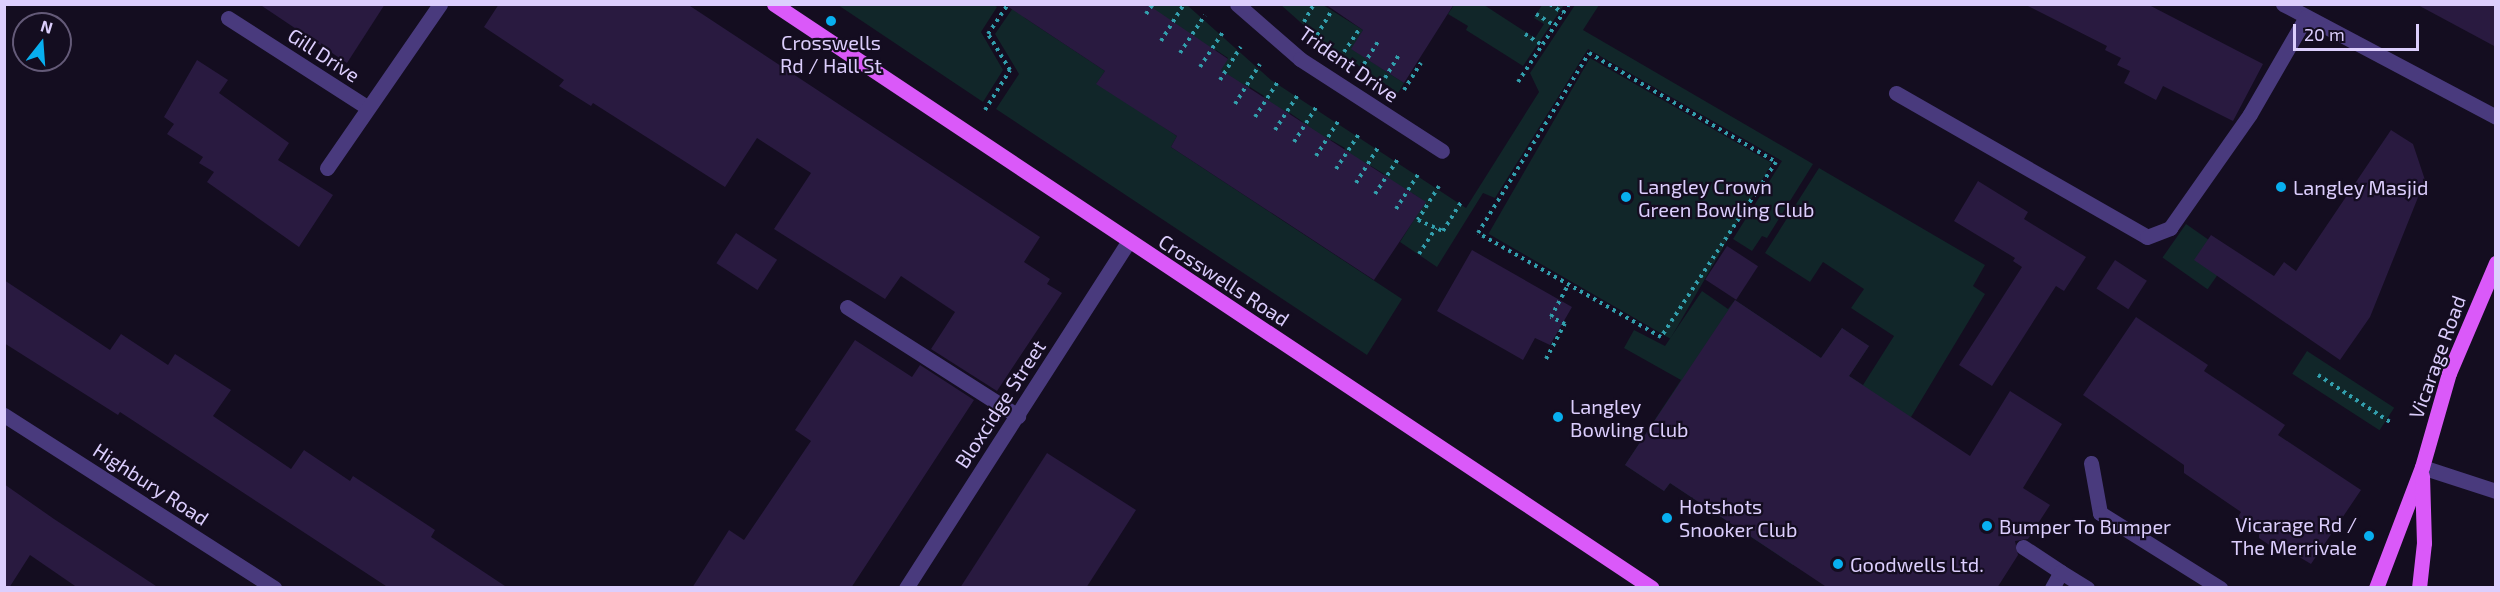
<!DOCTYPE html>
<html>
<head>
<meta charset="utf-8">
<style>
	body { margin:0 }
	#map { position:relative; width:2500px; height:592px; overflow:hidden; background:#140d20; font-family:"Exo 2",sans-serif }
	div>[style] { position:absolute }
	.green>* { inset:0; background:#112629; transform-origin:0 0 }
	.building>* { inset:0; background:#291a40; transform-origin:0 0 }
	.path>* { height:4px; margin-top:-2px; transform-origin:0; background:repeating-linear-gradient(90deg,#329fad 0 3px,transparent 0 7.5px) }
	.minor>* { height:15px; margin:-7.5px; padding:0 7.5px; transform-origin:7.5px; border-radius:7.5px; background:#493a7d }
	.major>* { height:15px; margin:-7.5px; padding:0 7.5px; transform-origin:7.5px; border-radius:7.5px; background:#da59f9 }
	.dots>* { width:16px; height:16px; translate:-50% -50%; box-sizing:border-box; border:3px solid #140d20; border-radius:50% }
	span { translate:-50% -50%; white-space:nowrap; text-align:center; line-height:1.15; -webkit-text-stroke:4.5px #140d20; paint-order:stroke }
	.poi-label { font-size:20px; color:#dccefd }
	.left { translate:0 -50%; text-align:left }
	.right { translate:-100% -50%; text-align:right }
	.street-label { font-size:20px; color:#dccefd }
	.frame { position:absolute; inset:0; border:6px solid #dccefd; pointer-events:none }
	.north { position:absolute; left:12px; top:12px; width:60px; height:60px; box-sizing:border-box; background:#140d20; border:2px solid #645a78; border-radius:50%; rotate:17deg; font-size:16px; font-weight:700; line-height:24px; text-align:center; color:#dccefd }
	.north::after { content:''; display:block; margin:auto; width:21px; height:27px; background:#08afef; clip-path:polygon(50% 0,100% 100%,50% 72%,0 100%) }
	.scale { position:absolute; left:2293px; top:24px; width:126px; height:27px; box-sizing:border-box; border:3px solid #dccefd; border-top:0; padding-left:8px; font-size:18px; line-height:21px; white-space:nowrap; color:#dccefd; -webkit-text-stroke:4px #140d20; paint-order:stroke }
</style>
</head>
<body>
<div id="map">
	<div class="green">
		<i style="clip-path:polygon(838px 5px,994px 5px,997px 7px,981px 32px,1003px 70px,983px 102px)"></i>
		<i style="clip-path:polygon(1015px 5px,1025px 18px,1105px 71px,1097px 83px,1177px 136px,1171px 147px,1402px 299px,1367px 355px,996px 109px,1019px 74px,995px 34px)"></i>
		<i style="clip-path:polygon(1148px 5px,1187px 5px,1271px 80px,1466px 208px,1539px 92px,1530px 73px,1575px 5px,1599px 5px,1583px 30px,1813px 164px,1767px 238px,1762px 236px,1752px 251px,1733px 239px,1782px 161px,1588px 49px,1495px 198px,1483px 193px,1437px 267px,1400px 242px,1425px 202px,1412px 193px,1400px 211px,1372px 193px,1384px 174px,1371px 166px,1359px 184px,1333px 168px,1345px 148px,1331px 140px,1319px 158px,1291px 140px,1303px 122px,1290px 113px,1278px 132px,1252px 115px,1264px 96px,1250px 87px,1238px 105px,1210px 87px,1228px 58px,1216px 50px,1204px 69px)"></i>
		<i style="clip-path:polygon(1281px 5px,1323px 5px,1363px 30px,1352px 49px,1404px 83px,1398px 93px,1317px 37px)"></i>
		<i style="clip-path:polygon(1454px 5px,1484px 5px,1535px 38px,1544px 24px,1534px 18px,1542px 5px,1564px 5px,1523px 66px,1466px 30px,1468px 26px,1448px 14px)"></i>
		<i style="left:1590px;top:58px;width:210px;height:203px;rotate:30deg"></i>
		<i style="clip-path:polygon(1819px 168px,1985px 265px,1973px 286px,1985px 294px,1911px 417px,1822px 522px,1793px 565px,1670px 483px,1664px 491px,1625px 465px,1681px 380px,1624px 348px,1634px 330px,1665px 346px,1702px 291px,1728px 309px,1735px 300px,1821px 358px,1842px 328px,1869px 346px,1849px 376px,1863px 385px,1894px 336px,1851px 308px,1864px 289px,1823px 262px,1810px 282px,1765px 253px)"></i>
		<i style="left:2186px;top:224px;width:55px;height:41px;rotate:35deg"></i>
		<i style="left:2307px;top:351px;width:104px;height:27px;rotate:33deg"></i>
	</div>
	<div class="building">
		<i style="clip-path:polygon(259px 4px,385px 4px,347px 63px)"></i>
		<i style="clip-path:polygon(499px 4px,687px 4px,1040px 237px,1024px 262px,1050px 279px,1047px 284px,1062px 293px,997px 391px,931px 349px,955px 312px,901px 276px,885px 299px,774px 229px,811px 173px,757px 138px,725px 187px,593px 103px,591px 106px,559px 86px,564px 80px,484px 27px)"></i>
		<i style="clip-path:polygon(1004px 4px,1147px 4px,1228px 59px,1221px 70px,1426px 202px,1374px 280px,1171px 147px,1177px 136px,1096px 84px,1105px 71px)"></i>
		<i style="clip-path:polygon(1325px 4px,1454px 4px,1404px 83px,1351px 49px,1363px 30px)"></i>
		<i style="clip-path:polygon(2024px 4px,2147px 4px,2263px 64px,2233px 121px,2163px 86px,2156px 100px,2124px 83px,2130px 71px,2117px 65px,2121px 58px,2105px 50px,2107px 46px)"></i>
		<i style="clip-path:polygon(2416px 4px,2496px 4px,2496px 47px)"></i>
		<i style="clip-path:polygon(197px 60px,228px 80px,219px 93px,289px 143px,278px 160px,333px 195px,299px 247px,207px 182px,214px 172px,199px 163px,203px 157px,167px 134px,174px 124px,164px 117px)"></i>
		<i style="clip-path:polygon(2391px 130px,2413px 144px,2425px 180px,2370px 317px,2340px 360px,2194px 260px,2211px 235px,2274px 276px,2284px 262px,2296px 271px)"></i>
		<i style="clip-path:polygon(1978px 181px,2028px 212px,2024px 219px,2086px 257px,2064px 291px,2056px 286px,1992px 386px,1959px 365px,2022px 267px,2013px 261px,2015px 258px,1954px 221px)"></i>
		<i style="left:736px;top:233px;width:49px;height:36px;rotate:33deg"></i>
		<i style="left:1727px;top:246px;width:37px;height:40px;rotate:33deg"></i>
		<i style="clip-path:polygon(1472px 250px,1572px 307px,1550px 345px,1535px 338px,1523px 360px,1437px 311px)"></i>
		<i style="left:2115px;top:260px;width:38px;height:34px;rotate:33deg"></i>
		<i style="clip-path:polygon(4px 280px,110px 350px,121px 334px,168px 365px,175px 354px,231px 390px,213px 416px,291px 469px,304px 450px,350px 481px,353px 476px,435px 530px,431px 537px,508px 588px,389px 588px,120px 412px,118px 415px,4px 343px)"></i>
		<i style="clip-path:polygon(1735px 300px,1821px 358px,1842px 328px,1869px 346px,1849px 376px,1970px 456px,2010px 391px,2062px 424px,2023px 488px,2050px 505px,2028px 539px,2015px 541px,2018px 555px,1997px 588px,1828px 588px,1670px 483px,1664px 491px,1625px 465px)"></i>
		<i style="clip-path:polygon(2136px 317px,2208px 365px,2204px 371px,2285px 425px,2278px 435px,2361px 490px,2311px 564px,2291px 552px,2284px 555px,2259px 538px,2259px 530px,2238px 517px,2241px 512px,2184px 473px,2184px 465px,2083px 395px)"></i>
		<i style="clip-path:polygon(855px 340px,912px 377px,920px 365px,974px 400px,851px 588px,692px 588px,729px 530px,744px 540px,811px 441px,795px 430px)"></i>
		<i style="clip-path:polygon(1047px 453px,1136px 510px,1115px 543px,1086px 588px,960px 588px)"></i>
		<i style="clip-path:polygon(4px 484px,54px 519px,159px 588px,78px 588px,30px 555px,9px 588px,4px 588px)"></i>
	</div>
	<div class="path">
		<i style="left:1550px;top:4px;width:16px;rotate:35deg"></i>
		<i style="left:1146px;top:14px;width:12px;rotate:-55deg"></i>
		<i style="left:1536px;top:14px;width:22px;rotate:32deg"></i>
		<i style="left:1304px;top:22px;width:21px;rotate:-61deg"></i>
		<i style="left:1525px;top:34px;width:20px;rotate:33deg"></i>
		<i style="left:1317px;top:35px;width:29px;rotate:-59deg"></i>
		<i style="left:1161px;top:41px;width:44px;rotate:-58.1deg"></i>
		<i style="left:1344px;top:52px;width:29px;rotate:-56deg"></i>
		<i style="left:1180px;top:53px;width:45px;rotate:-56.7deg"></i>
		<i style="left:1589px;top:53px;width:216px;rotate:30.2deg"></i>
		<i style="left:1776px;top:162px;width:209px;rotate:123.3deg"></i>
		<i style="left:1661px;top:337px;width:210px;rotate:-150.4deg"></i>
		<i style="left:1478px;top:233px;width:211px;rotate:-58.3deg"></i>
		<i style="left:1364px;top:64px;width:28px;rotate:-58deg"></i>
		<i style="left:1200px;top:67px;width:42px;rotate:-56.7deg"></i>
		<i style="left:1385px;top:78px;width:29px;rotate:-59deg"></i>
		<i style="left:1220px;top:80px;width:39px;rotate:-58deg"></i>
		<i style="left:1518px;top:82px;width:93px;rotate:-56.8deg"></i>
		<i style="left:1404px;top:90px;width:32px;rotate:-58deg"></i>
		<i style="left:1235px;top:104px;width:47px;rotate:-58deg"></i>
		<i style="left:985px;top:110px;width:47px;rotate:-58deg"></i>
		<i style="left:1010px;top:70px;width:42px;rotate:-121.4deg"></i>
		<i style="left:988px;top:34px;width:36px;rotate:-56deg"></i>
		<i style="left:1255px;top:117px;width:44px;rotate:-57deg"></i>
		<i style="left:1275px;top:130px;width:44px;rotate:-57deg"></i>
		<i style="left:1294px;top:142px;width:43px;rotate:-57.4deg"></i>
		<i style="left:1316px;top:156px;width:43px;rotate:-57.4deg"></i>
		<i style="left:1336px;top:169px;width:42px;rotate:-56.7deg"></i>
		<i style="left:1356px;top:183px;width:44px;rotate:-58.1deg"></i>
		<i style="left:1439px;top:186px;width:40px;rotate:122deg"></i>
		<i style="left:1418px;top:220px;width:27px;rotate:24deg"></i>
		<i style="left:1443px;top:231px;width:36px;rotate:-58deg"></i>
		<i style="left:1375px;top:194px;width:42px;rotate:-56.7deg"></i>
		<i style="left:1396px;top:209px;width:43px;rotate:-57.4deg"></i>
		<i style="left:1419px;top:254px;width:31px;rotate:-57deg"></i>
		<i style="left:1546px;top:359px;width:40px;rotate:-62deg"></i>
		<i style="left:1565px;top:324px;width:16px;rotate:-153deg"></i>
		<i style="left:1551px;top:317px;width:36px;rotate:-62deg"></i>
		<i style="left:2318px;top:375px;width:86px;rotate:33.1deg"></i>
	</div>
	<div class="minor">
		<i style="left:1237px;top:4px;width:84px;rotate:41.1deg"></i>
		<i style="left:1300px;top:59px;width:169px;rotate:32.9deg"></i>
		<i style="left:2283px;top:4px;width:241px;rotate:27.9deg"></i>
		<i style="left:228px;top:18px;width:166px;rotate:32.7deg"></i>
		<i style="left:1896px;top:93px;width:289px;rotate:29.8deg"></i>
		<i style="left:2147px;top:237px;width:25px;rotate:-21deg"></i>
		<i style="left:2170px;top:228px;width:139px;rotate:-54.9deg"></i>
		<i style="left:2250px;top:114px;width:112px;rotate:-60deg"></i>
		<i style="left:327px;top:168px;width:199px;rotate:-55.4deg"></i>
		<i style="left:847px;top:307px;width:203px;rotate:32.5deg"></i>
		<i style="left:4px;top:415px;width:321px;rotate:32.6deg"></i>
		<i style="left:2091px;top:463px;width:51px;rotate:79.8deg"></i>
		<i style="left:2100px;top:513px;width:142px;rotate:32deg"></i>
		<i style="left:2422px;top:467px;width:78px;rotate:18deg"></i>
		<i style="left:2023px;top:547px;width:45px;rotate:33.3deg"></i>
		<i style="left:906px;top:588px;width:411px;rotate:-57.3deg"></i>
		<i style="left:2052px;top:588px;width:18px;rotate:-61deg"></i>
		<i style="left:2061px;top:572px;width:31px;rotate:32deg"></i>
	</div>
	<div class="major">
		<i style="left:774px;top:4px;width:1054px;rotate:33.63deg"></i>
		<i style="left:2376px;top:588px;width:129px;rotate:-69.2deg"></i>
		<i style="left:2422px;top:467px;width:98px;rotate:-74deg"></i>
		<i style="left:2449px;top:373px;width:120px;rotate:-66.9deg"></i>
		<i style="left:2419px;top:588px;width:45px;rotate:-83.7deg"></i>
		<i style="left:2424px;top:543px;width:67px;rotate:-91.7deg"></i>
	</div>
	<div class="dots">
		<i style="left:831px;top:21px;background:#08afef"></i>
		<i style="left:2281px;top:187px;background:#08afef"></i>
		<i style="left:1626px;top:197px;background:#08afef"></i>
		<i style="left:1558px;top:417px;background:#08afef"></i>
		<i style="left:1667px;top:518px;background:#08afef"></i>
		<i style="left:1987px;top:526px;background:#08afef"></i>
		<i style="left:2369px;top:536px;background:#08afef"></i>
		<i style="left:1838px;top:564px;background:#08afef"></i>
	</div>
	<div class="poi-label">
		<span style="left:831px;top:54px">Crosswells<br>Rd / Hall St</span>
		<span class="left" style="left:1638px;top:198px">Langley Crown<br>Green Bowling Club</span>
		<span class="left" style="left:2293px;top:187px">Langley Masjid</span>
		<span class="left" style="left:1570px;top:418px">Langley<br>Bowling Club</span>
		<span class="left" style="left:1679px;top:518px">Hotshots<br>Snooker Club</span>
		<span class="right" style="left:2357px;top:536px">Vicarage Rd /<br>The Merrivale</span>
		<span class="left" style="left:1999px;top:526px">Bumper To Bumper</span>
		<span class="left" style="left:1850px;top:564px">Goodwells Ltd.</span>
	</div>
	<div class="street-label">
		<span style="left:324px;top:55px;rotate:33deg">Gill Drive</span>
		<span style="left:1349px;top:64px;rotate:35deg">Trident Drive</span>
		<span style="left:1224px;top:280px;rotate:33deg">Crosswells Road</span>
		<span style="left:2437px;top:357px;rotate:-70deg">Vicarage Road</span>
		<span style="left:1000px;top:404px;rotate:-57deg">Bloxcidge Street</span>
		<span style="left:151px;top:484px;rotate:33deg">Highbury Road</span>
	</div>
	<div class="frame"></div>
	<div class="north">N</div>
	<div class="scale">20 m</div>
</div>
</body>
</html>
